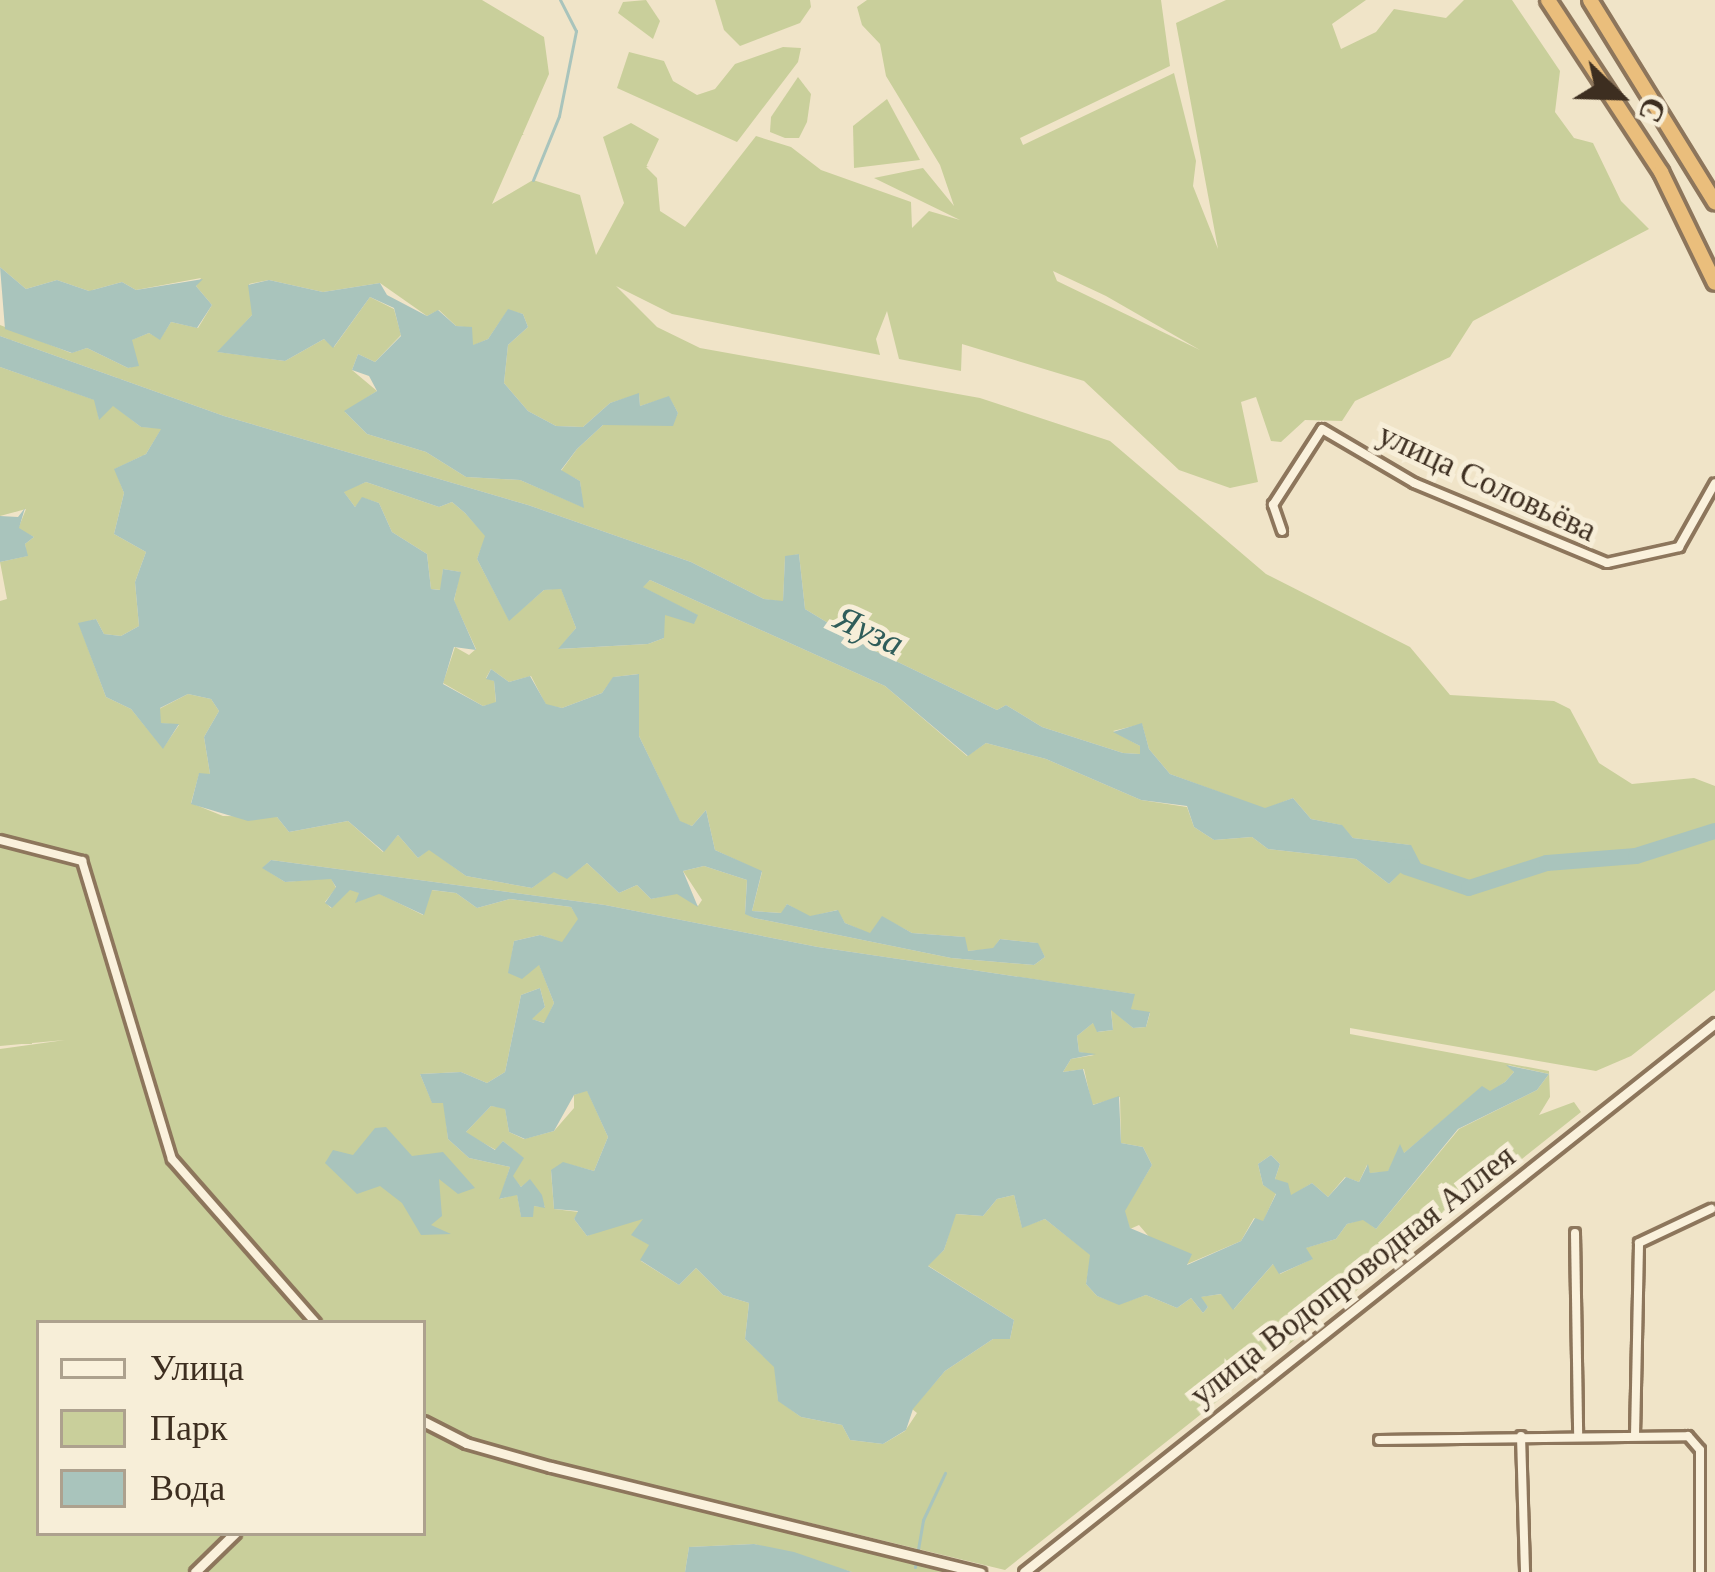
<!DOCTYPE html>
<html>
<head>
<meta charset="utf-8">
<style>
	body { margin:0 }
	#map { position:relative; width:1715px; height:1572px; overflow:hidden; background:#f0e4c8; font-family:Georgia,serif }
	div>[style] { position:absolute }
	.green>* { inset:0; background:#c9cf9b }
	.water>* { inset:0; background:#a9c4bc }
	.stream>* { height:3px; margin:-1.5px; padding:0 1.5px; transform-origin:1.5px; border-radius:1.5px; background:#a9c4bc }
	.river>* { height:16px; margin:-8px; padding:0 8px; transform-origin:8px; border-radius:8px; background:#a9c4bc }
	.roads { filter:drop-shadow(3px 0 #8d765c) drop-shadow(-3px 0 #8d765c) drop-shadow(0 3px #8d765c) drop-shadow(0 -3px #8d765c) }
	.minor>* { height:8px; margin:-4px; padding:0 4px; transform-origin:4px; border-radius:4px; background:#faf1dc }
	.tertiary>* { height:9px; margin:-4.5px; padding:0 4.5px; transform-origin:4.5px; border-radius:4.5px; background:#faf1dc }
	.trunk>* { height:14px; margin:-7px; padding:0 7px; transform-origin:7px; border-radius:7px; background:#eabe7c }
	span { translate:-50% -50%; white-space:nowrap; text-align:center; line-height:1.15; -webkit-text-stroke:10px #f7eed8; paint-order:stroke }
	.street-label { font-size:33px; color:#3d2e20 }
	.water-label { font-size:36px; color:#2f5d5a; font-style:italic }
	.legend { position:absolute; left:36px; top:1320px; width:390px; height:216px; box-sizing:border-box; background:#f7eed8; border:3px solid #ada18e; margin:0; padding:15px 21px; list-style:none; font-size:36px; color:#3d2e20 }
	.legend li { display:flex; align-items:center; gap:24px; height:60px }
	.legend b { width:60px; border:3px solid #ada18e }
	.north { position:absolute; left:1559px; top:36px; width:120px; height:120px; -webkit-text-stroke:9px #f7eed8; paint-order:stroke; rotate:113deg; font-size:33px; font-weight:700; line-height:48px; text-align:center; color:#3d2e20 }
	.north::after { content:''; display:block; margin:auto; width:42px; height:54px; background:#3d2e20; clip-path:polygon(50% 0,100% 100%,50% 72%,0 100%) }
</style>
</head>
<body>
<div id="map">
	<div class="green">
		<i style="clip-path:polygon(evenodd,0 0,482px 0,544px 37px,549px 74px,492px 204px,533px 180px,580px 195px,596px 255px,624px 203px,603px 137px,631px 123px,659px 139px,646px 167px,657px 178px,660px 211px,685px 227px,756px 136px,791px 147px,821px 170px,911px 202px,912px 228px,929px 211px,960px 220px,874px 178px,923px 168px,954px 206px,940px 165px,886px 76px,880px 44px,862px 25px,857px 7px,867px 0,1161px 0,1170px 66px,1020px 138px,1023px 145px,1174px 73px,1196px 161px,1193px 186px,1218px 249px,1176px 23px,1226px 0,1366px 0,1332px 24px,1341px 49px,1376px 32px,1394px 9px,1446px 18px,1464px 0,1512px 0,1560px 71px,1555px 112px,1574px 138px,1593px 143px,1621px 201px,1649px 229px,1473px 321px,1450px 357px,1355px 401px,1342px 421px,1305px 420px,1281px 442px,1271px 441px,1256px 397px,1241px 402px,1258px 482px,1230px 488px,1179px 470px,1084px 381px,962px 344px,961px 371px,899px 359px,887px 311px,876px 339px,880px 355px,672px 314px,616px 286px,657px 327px,700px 348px,980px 398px,1110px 441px,1266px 574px,1410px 647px,1450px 695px,1554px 701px,1570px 709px,1599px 763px,1632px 784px,1694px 778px,1715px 786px,1715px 990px,1631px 1056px,1596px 1071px,1350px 1028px,1350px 1034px,1549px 1071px,1550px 1097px,1539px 1115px,1574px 1102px,1581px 1112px,1005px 1570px,653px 1485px,649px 1497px,956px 1572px,852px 1572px,754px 1544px,689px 1547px,685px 1572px,0 1572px,0 1049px,65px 1040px,0 1046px,0 601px,7px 599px,0 562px,27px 556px,25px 544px,34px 537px,18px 529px,26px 509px,0 516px,0 367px,95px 400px,99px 419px,113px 405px,141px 427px,162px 428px,146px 454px,115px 469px,124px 493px,114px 534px,146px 552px,135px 582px,139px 626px,121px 636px,104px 634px,96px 619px,79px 624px,106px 697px,131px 709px,163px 748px,179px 725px,160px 723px,159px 709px,188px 694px,211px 699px,219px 711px,204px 737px,210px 774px,199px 774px,191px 803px,223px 816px,277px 817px,289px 832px,348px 821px,383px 852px,398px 835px,418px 858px,429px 849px,466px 876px,532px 888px,554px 871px,567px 878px,587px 863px,619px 893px,637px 885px,651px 899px,677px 893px,698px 906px,702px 900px,683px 871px,704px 866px,747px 880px,745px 913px,754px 918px,951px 958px,1034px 965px,1045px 957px,1037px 943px,1000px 939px,993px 949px,967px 951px,964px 937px,912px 933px,882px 917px,870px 934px,845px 923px,837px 910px,809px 917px,787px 904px,782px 913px,752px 911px,762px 872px,715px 850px,706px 810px,692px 826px,680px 822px,639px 736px,638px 674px,614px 677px,602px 693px,562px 708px,546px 705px,531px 676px,509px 682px,491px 669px,486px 678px,494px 681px,496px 703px,483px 706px,443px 683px,455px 647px,469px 655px,476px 649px,454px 601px,460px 572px,443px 569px,441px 590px,431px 589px,427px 554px,392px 532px,379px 503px,363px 498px,355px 507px,343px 491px,366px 482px,439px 507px,452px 502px,465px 513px,486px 536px,477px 559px,509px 620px,544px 590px,561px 588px,576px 628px,559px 649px,648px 644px,664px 638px,664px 614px,694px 623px,697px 615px,642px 587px,650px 580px,885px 686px,967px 756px,986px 743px,1046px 759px,1141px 800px,1187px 807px,1194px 827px,1214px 840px,1252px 837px,1268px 849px,1356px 859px,1389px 884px,1400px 872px,1424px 872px,1410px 845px,1353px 838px,1341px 825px,1311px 819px,1293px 798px,1265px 809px,1170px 774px,1149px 749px,1142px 724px,1113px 731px,1140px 746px,1140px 754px,1123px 753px,1042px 727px,1006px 705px,997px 710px,871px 649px,805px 609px,799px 554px,785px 557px,783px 602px,764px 599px,691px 562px,528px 505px,224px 416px,0 336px,0 325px,71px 353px,87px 348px,128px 368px,138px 365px,131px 340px,149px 333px,160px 339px,171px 322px,198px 328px,212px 305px,196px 286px,201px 278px,136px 290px,122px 282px,89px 291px,57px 280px,26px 289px,0 267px,0 0,1053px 271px,1106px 296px,1200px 350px,1057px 281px,1053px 271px,0 0,269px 280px,323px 292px,380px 283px,427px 316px,439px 310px,456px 326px,472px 328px,472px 346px,488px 339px,508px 310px,523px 314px,528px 327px,508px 345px,504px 383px,528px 411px,556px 426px,583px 427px,610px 403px,639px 394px,640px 406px,669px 397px,678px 413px,672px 425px,603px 425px,577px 449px,561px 471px,580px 481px,583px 507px,520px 480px,466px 477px,426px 452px,367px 434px,345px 412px,377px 391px,352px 370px,358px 354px,375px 362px,401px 335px,394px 309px,370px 297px,334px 347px,324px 339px,285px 361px,218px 352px,253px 314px,249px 284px,269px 280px,0 0,271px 860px,605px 905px,818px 947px,1134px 994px,1130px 1009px,1150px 1013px,1146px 1027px,1133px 1028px,1111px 1009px,1113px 1030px,1098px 1032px,1094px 1022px,1077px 1036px,1079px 1052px,1094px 1055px,1071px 1059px,1063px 1072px,1084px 1069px,1092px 1105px,1120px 1097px,1121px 1143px,1143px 1147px,1152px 1165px,1124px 1211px,1130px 1229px,1139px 1225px,1157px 1246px,1191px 1254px,1185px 1265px,1241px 1241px,1254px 1218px,1263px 1222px,1276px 1193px,1263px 1185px,1258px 1164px,1271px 1155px,1280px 1164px,1275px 1179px,1291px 1196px,1312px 1183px,1328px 1197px,1345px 1177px,1359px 1182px,1367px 1165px,1370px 1173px,1388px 1172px,1400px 1146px,1403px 1154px,1482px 1087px,1490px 1092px,1505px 1082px,1514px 1072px,1508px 1065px,1549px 1074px,1537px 1090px,1459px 1129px,1376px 1229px,1363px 1219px,1347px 1224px,1336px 1239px,1305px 1248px,1312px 1259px,1280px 1274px,1274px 1263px,1234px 1309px,1222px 1294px,1199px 1297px,1208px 1307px,1203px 1313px,1191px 1298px,1177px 1308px,1146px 1295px,1119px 1304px,1097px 1296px,1086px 1284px,1091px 1255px,1045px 1219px,1022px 1227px,1014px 1195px,997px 1199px,983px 1216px,955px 1214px,944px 1250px,927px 1265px,1014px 1320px,1010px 1339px,993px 1339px,945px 1371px,912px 1409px,917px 1413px,905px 1431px,883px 1444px,850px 1440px,842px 1425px,801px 1417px,778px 1400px,775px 1367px,745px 1339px,749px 1303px,723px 1295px,696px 1268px,679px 1285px,641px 1261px,650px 1245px,632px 1235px,644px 1220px,637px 1215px,587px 1236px,574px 1219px,579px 1212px,554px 1209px,551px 1171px,564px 1163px,594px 1171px,608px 1137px,587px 1090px,574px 1095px,574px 1108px,554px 1131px,524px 1139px,509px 1132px,505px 1108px,491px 1106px,465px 1133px,496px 1150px,503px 1141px,523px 1158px,512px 1176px,521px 1187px,530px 1180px,545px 1207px,533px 1206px,532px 1217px,521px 1216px,517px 1194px,500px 1199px,510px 1167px,469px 1158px,448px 1139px,444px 1102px,432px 1102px,420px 1074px,461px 1072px,487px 1083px,505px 1072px,521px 995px,540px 988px,545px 1007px,531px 1019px,545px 1023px,554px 1003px,539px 964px,522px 978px,509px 973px,514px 941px,540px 935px,562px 943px,579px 919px,571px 907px,510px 899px,477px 908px,456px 893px,431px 890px,423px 915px,378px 893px,357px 902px,360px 893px,350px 889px,331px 908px,325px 902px,336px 888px,331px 878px,285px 882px,263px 868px,271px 860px,0 0,39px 1323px,423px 1323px,423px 1533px,39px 1533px,39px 1323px)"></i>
		<i style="clip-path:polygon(646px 0,660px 21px,653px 39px,618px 13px,623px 2px)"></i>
		<i style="clip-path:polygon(715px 0,810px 0,811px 7px,800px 23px,740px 46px,724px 30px)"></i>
		<i style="clip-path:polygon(783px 47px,801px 48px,798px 62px,737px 142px,617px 88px,629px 52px,664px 61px,673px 81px,697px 95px,715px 89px,735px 64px)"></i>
		<i style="clip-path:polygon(798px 77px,811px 94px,807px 122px,799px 138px,785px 138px,770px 132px,771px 117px)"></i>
		<i style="clip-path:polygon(887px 99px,920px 160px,854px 168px,853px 126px)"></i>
	</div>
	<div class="water">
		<i style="clip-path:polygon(0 267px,26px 289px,57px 280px,89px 291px,122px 282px,136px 290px,203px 279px,196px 286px,212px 305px,197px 328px,171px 322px,160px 340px,149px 333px,132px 340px,139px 366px,128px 368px,87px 348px,72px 353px,5px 329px)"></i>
		<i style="clip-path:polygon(269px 280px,323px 292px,380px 283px,387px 295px,427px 316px,438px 310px,456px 326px,472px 327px,473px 345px,488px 339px,508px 309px,523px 314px,528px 327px,508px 345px,504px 383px,528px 411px,556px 426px,583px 427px,610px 403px,639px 393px,640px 406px,669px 396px,678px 413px,673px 426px,603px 425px,577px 449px,561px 470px,580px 481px,584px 508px,520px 480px,466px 477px,426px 452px,367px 434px,344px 411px,377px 391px,369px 376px,352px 370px,358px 354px,375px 362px,401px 336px,394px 308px,370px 297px,333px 348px,324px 339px,285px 361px,217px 352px,252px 315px,248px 285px)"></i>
		<i style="clip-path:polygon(0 336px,224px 416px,528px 505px,691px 562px,764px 599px,783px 601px,785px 556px,799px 554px,805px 609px,871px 649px,997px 710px,1006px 705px,1042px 727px,1123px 753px,1140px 754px,1140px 746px,1113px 732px,1142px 723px,1149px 749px,1170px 774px,1265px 808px,1293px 798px,1311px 819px,1342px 825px,1353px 838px,1411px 845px,1425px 872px,1401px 872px,1389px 884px,1356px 859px,1268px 849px,1252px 837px,1214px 840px,1194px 827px,1187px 806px,1141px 800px,1046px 759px,986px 743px,968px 756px,885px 686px,650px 580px,643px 587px,698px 615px,694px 624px,665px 615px,664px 638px,648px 644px,558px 649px,576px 628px,561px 589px,544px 590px,509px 621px,477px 559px,485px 536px,465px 513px,452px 502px,439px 507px,366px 482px,344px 492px,355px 507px,362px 497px,379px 503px,392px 532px,427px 554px,431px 589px,440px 590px,443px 569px,461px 572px,454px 600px,476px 650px,454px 647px,443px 684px,483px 706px,496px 702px,494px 681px,486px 679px,491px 669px,509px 682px,530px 676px,546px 704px,562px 708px,602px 693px,613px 677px,639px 674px,639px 736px,680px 821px,692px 826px,706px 810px,715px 850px,762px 871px,752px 911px,781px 913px,787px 904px,810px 916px,838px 910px,845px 923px,870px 933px,882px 916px,912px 933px,965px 937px,968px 951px,993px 948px,1000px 939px,1038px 943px,1045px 957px,1034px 965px,951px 958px,754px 918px,745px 914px,747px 880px,704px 866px,683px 871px,698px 907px,677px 894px,651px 899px,637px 885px,619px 893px,587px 863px,567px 879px,554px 872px,532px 888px,466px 876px,429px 850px,418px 858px,398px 835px,384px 852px,348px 821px,289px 832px,277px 817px,248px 821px,191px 804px,199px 773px,210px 774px,204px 737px,219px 711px,211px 699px,188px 694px,160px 708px,161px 723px,179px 724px,163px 749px,131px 709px,106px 697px,78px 623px,96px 619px,104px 634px,121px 636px,139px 626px,135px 582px,146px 552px,114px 534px,124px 493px,114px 469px,146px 454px,161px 429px,141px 427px,113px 406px,99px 420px,94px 400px,0 367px)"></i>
		<i style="clip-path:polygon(25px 508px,19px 528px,34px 537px,25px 544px,28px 556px,0 562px,0 516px,18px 517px)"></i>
		<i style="clip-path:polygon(271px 860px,605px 905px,818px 947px,1135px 994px,1131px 1009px,1150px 1012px,1146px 1027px,1133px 1028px,1111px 1010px,1113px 1030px,1097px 1032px,1093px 1023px,1077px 1036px,1079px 1052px,1096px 1054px,1071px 1059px,1063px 1072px,1083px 1069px,1093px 1105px,1119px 1096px,1121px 1143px,1143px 1147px,1152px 1165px,1125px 1211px,1130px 1228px,1192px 1254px,1187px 1265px,1241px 1241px,1255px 1218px,1263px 1221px,1276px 1194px,1263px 1185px,1258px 1164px,1271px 1155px,1280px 1164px,1275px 1179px,1288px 1183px,1291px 1195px,1312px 1183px,1328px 1197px,1346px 1177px,1359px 1182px,1368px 1164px,1370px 1173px,1388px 1171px,1400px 1144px,1404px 1153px,1482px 1086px,1490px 1091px,1505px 1082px,1514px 1072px,1506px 1065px,1549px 1074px,1537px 1090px,1458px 1129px,1376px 1229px,1363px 1220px,1347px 1224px,1336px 1239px,1306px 1248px,1313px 1259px,1279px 1274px,1273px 1264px,1233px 1310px,1221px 1294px,1201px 1297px,1208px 1307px,1203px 1313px,1191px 1298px,1177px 1308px,1146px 1295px,1119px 1305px,1097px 1296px,1086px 1284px,1090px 1255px,1045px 1219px,1022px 1228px,1014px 1195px,997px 1199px,983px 1216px,956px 1214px,944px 1250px,928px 1266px,1014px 1320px,1010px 1339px,993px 1339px,945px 1371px,913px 1409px,906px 1430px,883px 1444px,850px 1440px,842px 1425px,801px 1417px,778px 1401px,774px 1367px,745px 1339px,749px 1303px,723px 1295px,696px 1268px,679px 1285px,640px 1260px,649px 1245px,631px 1235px,643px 1219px,587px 1236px,574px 1219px,578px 1211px,554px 1209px,551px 1170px,563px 1162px,594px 1171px,608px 1137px,587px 1091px,574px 1095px,554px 1131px,525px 1139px,509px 1132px,505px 1109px,491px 1106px,466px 1132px,495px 1150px,503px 1141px,524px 1158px,513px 1176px,521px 1187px,530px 1179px,542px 1195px,545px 1208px,534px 1206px,533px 1217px,521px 1217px,517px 1195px,499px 1199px,510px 1167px,469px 1158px,448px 1139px,443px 1103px,432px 1103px,420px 1074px,461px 1072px,487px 1083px,505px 1072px,521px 995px,540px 988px,545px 1007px,532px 1019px,544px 1023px,554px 1003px,539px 965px,522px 979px,508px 973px,514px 941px,540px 935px,562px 942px,578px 919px,571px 907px,510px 899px,477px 908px,456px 893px,432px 890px,424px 915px,379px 894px,355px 903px,359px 893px,350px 890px,332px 908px,325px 903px,336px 887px,331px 879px,285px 882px,262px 868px)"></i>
		<i style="clip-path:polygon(386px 1127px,412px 1156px,443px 1152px,475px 1188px,458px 1194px,439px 1179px,442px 1216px,431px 1225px,451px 1234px,421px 1235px,402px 1203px,380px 1186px,357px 1194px,325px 1163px,333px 1150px,353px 1155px,375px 1128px)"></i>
		<i style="clip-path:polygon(754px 1544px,794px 1552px,852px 1572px,685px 1572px,689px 1547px)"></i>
	</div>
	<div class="stream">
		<i style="left:533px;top:180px;width:69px;rotate:-67.9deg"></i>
		<i style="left:559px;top:116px;width:87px;rotate:-78.7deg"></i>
		<i style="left:576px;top:31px;width:35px;rotate:-117deg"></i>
		<i style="left:915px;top:1567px;width:48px;rotate:-80.3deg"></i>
		<i style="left:923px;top:1520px;width:52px;rotate:-64.9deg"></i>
	</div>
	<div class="river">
		<i style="left:1406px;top:867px;width:66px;rotate:18.4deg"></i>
		<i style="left:1469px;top:888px;width:82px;rotate:-17.8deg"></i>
		<i style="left:1547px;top:863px;width:89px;rotate:-4.5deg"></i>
		<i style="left:1636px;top:856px;width:83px;rotate:-17.6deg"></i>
	</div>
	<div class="roads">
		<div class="minor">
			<i style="left:1282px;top:531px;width:28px;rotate:-109deg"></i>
			<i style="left:1273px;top:505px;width:90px;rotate:-57.2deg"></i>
			<i style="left:1322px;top:429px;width:107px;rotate:30.4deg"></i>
			<i style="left:1414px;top:483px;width:209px;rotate:22.5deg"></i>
			<i style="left:1607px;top:563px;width:74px;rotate:-12.5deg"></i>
			<i style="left:1679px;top:547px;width:73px;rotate:-60.6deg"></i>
			<i style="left:0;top:840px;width:85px;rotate:14.4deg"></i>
			<i style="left:82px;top:861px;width:311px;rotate:73.2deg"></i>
			<i style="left:172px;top:1159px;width:218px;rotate:48.7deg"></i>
			<i style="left:1575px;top:1233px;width:200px;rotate:89.1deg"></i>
			<i style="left:1521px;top:1436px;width:136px;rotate:88.3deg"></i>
			<i style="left:1635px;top:1436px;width:193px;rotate:-88.8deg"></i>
			<i style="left:1639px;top:1243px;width:80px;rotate:-25.3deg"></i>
			<i style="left:1379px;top:1440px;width:309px;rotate:-0.7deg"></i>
			<i style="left:1688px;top:1436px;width:18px;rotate:49deg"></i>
			<i style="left:1700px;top:1450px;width:122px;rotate:90deg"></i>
		</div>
		<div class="tertiary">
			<i style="left:423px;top:1421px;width:48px;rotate:27.1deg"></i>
			<i style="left:466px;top:1443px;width:88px;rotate:15.8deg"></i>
			<i style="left:551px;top:1467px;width:442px;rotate:13.8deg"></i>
			<i style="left:195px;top:1572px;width:56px;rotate:-44.3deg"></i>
			<i style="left:1024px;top:1572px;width:883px;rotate:-38.47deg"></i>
		</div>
		<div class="trunk">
			<i style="left:1548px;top:0;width:206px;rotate:56.7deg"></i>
			<i style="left:1661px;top:172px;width:123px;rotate:64.1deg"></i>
			<i style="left:1590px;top:0;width:238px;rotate:58.3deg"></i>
		</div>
	</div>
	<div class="street-label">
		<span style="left:1487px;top:483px;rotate:25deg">улица Соловьёва</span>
		<span style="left:1353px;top:1276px;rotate:-38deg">улица Водопроводная Аллея</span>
	</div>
	<div class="water-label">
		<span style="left:869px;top:631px;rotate:25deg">Яуза</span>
	</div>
	<ul class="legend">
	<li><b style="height:15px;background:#faf1dc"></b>Улица</li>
	<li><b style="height:33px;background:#c9cf9b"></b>Парк</li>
	<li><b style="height:33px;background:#a9c4bc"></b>Вода</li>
	</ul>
	<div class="north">С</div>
</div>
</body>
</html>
